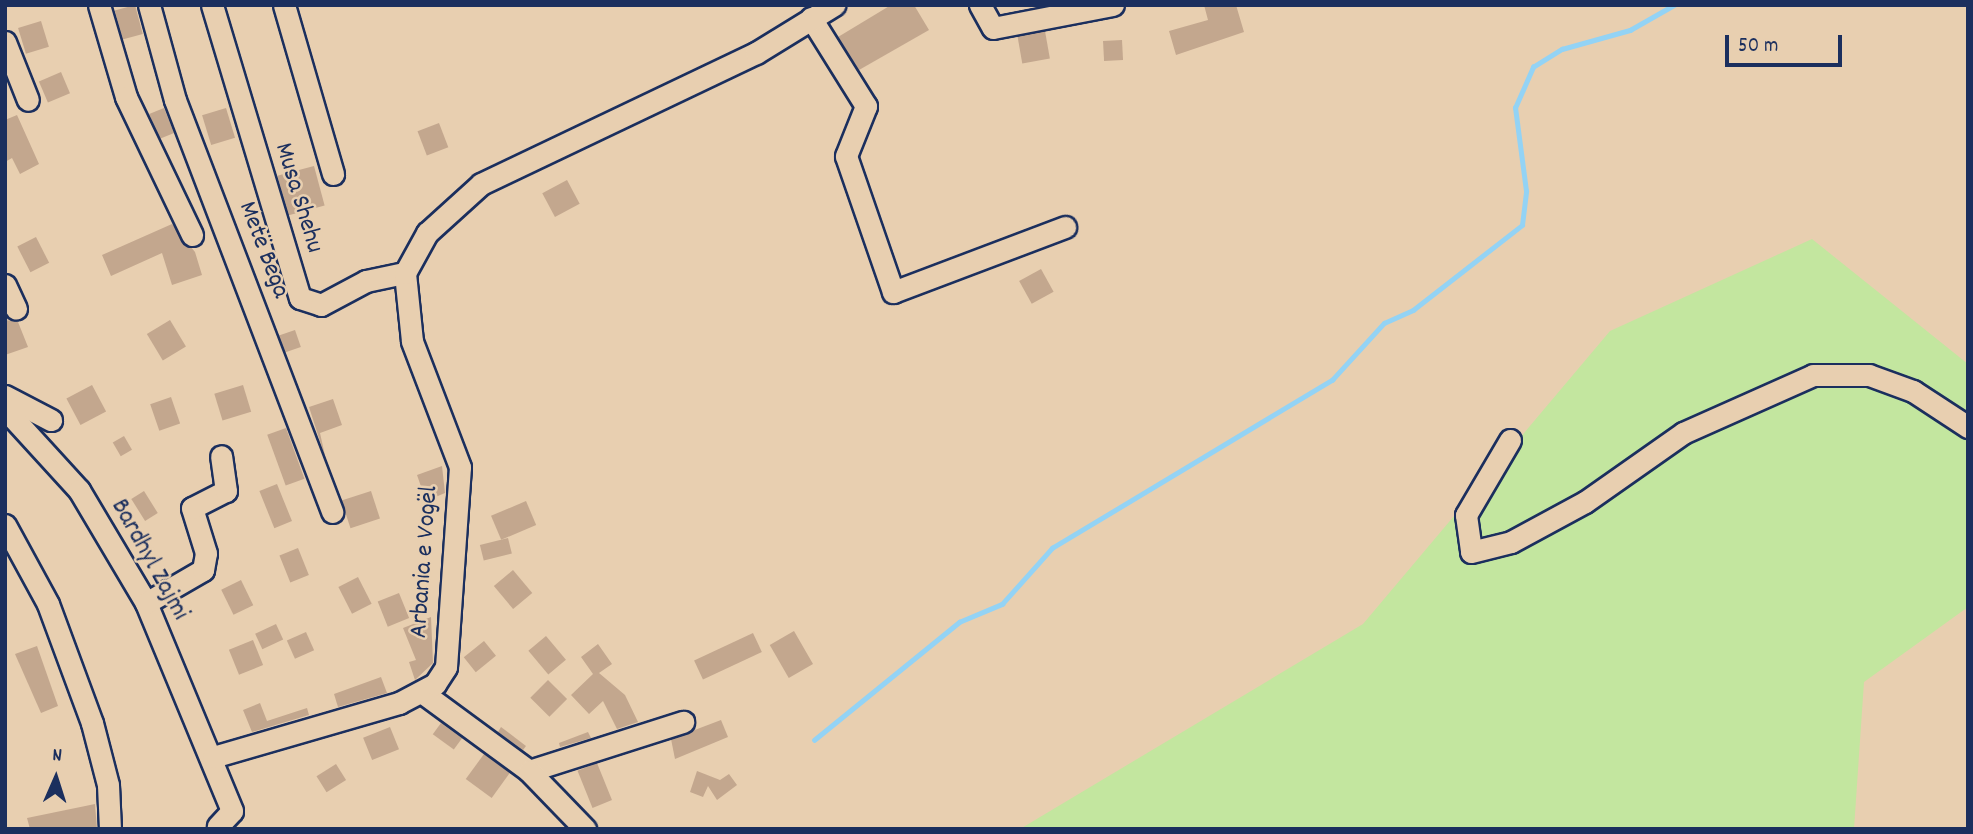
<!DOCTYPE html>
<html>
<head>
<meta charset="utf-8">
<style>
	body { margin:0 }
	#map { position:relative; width:1973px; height:834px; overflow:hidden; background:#e8cfb0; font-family:Dekko,sans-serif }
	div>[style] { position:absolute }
	.green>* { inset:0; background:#c3e69f }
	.stream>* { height:4.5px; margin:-2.25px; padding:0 2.25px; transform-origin:2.25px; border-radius:2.25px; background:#93d3f5 }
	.building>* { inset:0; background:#c3a78e; transform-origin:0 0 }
	.roads { filter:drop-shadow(2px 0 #1b2f5e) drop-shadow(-2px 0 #1b2f5e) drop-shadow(0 2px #1b2f5e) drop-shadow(0 -2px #1b2f5e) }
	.minor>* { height:21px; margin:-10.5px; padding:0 10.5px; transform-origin:10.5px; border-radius:10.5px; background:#e8cfb0 }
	span { translate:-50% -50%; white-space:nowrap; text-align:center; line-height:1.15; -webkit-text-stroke:5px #e8cfb0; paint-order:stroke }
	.street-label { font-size:26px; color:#1b2f5e }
	.frame { position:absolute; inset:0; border:7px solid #1b2f5e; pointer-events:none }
	.north { position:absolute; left:21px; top:743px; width:70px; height:70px; -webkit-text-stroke:5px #e8cfb0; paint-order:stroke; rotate:3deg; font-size:19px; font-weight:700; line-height:28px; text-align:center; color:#1b2f5e }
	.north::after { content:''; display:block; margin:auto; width:24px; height:32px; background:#1b2f5e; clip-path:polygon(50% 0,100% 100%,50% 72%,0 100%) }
	.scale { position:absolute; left:1725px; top:35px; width:117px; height:32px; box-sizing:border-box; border:4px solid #1b2f5e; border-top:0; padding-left:9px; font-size:21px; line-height:24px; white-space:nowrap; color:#1b2f5e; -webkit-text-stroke:5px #e8cfb0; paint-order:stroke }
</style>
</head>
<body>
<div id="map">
	<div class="green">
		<i style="clip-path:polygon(1812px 239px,1968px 364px,1968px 607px,1864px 682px,1854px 829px,1020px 829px,1363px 624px,1610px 331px)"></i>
	</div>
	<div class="stream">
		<i style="left:814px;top:740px;width:187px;rotate:-39.1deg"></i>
		<i style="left:959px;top:622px;width:47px;rotate:-22.7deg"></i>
		<i style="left:1002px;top:604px;width:75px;rotate:-48.2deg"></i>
		<i style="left:1052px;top:548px;width:327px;rotate:-31deg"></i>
		<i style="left:1332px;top:380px;width:77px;rotate:-47.6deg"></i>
		<i style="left:1384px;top:323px;width:32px;rotate:-24deg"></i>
		<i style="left:1413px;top:310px;width:138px;rotate:-37.9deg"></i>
		<i style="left:1522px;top:225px;width:34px;rotate:-83deg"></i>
		<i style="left:1526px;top:191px;width:84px;rotate:-97.5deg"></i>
		<i style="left:1515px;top:108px;width:45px;rotate:-66.3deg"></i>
		<i style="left:1533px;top:67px;width:34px;rotate:-32deg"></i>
		<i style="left:1562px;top:49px;width:71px;rotate:-15.6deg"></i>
		<i style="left:1630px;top:30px;width:51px;rotate:-29.6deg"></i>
	</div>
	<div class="building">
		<i style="left:135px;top:5px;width:30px;height:21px;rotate:75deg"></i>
		<i style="clip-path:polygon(891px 5px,914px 5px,929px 30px,859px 70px,838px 37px)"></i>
		<i style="clip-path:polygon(1204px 5px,1236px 5px,1244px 32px,1176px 55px,1169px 31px,1208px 20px)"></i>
		<i style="left:41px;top:21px;width:27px;height:24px;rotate:73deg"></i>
		<i style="left:1045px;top:31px;width:28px;height:28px;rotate:80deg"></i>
		<i style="left:1122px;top:40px;width:20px;height:19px;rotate:87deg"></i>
		<i style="left:61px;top:72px;width:23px;height:24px;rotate:67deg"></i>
		<i style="left:164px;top:108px;width:27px;height:16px;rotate:68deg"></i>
		<i style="left:226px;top:108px;width:31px;height:25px;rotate:73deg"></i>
		<i style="clip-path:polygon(17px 115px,39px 164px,20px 174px,12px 158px,5px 162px,5px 120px)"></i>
		<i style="left:439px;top:123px;width:26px;height:23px;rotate:69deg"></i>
		<i style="left:314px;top:166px;width:41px;height:38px;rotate:75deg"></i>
		<i style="left:567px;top:180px;width:27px;height:28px;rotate:62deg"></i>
		<i style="clip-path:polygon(172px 224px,195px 252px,202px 275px,172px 285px,162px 253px,111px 276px,102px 255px)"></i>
		<i style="left:36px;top:237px;width:29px;height:21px;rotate:63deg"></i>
		<i style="left:1041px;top:269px;width:26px;height:25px;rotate:61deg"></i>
		<i style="clip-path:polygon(5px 320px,18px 322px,28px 347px,5px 355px)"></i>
		<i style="left:170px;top:320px;width:31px;height:27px;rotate:59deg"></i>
		<i style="left:295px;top:330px;width:18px;height:17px;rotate:71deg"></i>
		<i style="left:92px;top:385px;width:30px;height:29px;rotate:62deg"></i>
		<i style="left:243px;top:385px;width:28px;height:30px;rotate:73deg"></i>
		<i style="left:171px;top:397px;width:28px;height:22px;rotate:71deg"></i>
		<i style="clip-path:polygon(333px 399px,342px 425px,320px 433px,326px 460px,309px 407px)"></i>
		<i style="left:286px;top:428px;width:54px;height:20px;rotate:70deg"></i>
		<i style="left:124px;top:436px;width:16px;height:13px;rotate:60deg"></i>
		<i style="clip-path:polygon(442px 466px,445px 493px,426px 501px,417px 475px)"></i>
		<i style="left:277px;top:484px;width:40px;height:19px;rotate:68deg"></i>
		<i style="left:144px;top:491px;width:26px;height:15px;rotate:58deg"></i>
		<i style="left:371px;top:491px;width:29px;height:31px;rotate:72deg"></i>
		<i style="left:526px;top:501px;width:26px;height:38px;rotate:67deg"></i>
		<i style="left:508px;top:538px;width:16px;height:29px;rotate:76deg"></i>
		<i style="left:298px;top:548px;width:29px;height:20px;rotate:68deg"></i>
		<i style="left:513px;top:570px;width:30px;height:25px;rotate:50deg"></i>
		<i style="left:358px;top:577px;width:30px;height:22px;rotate:63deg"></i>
		<i style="left:241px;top:580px;width:28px;height:22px;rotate:64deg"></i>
		<i style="left:399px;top:593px;width:27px;height:23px;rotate:68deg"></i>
		<i style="clip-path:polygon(431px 617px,433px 663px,415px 680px,409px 662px,416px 660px,403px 628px)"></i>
		<i style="left:276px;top:624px;width:17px;height:23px;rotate:65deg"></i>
		<i style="left:794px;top:631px;width:38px;height:28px;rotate:60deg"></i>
		<i style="left:306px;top:632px;width:20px;height:21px;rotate:66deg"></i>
		<i style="left:753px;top:633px;width:21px;height:65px;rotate:65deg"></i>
		<i style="left:546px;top:636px;width:31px;height:23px;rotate:50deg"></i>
		<i style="left:253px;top:640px;width:27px;height:26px;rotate:68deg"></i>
		<i style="left:484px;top:641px;width:19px;height:26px;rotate:51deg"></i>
		<i style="clip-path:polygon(598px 644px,612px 664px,599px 673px,625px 695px,638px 722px,617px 729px,603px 701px,589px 714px,571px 695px,593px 674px,581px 657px)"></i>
		<i style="clip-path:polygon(37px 646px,58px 706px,41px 713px,15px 654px)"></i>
		<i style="clip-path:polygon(381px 677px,387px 693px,338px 707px,334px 694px)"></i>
		<i style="left:548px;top:680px;width:27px;height:25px;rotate:45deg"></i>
		<i style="clip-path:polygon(260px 703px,267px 721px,307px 708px,309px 715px,252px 732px,243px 710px)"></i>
		<i style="clip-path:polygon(721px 720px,728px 737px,675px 759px,671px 739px)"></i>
		<i style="left:441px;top:723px;width:26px;height:14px;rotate:36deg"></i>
		<i style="left:390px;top:727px;width:24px;height:29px;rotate:68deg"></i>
		<i style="clip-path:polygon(501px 727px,526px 746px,523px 750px,498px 732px)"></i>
		<i style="clip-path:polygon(588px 732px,591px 738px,560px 747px,559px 743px)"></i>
		<i style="left:484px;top:754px;width:32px;height:31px;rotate:36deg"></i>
		<i style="left:597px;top:763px;width:40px;height:21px;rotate:68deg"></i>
		<i style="left:336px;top:764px;width:19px;height:23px;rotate:58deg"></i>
		<i style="clip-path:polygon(697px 771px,720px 780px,729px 774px,737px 785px,717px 800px,708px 786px,703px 797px,690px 792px)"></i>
		<i style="clip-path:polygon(95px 804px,97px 829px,30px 829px,27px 818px)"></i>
	</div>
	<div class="roads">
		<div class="minor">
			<i style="left:99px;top:5px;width:96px;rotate:73.6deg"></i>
			<i style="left:126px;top:97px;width:153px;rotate:64.4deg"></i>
			<i style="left:149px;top:5px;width:98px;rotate:74.7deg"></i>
			<i style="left:175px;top:100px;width:441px;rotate:69.1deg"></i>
			<i style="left:212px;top:5px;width:306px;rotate:73.3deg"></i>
			<i style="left:300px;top:298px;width:22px;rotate:18deg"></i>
			<i style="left:321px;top:305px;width:51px;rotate:-28.1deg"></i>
			<i style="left:366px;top:281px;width:40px;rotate:-12deg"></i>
			<i style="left:284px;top:5px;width:176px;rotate:73.8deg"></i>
			<i style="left:980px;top:5px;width:26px;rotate:61deg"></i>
			<i style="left:993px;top:28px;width:122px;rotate:-10.9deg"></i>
			<i style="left:811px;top:18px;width:104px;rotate:58deg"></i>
			<i style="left:866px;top:106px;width:54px;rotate:111.8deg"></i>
			<i style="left:846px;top:156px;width:144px;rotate:70.9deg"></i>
			<i style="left:893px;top:292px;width:184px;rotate:-20.7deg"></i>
			<i style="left:5px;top:42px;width:62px;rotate:68.4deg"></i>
			<i style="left:5px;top:285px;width:26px;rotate:65deg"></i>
			<i style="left:5px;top:396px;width:52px;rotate:27.6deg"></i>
			<i style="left:5px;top:409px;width:110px;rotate:47.6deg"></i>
			<i style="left:79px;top:490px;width:131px;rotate:59.3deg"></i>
			<i style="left:146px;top:603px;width:225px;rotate:67.5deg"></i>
			<i style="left:232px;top:811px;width:21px;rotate:133deg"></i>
			<i style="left:1510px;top:440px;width:87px;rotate:120.4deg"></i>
			<i style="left:1466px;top:515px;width:37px;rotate:82deg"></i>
			<i style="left:1471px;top:552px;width:41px;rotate:-14deg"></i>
			<i style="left:1511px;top:542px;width:84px;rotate:-28.4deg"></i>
			<i style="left:1585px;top:502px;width:120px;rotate:-35.1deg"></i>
			<i style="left:1683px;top:433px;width:142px;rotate:-24deg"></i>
			<i style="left:1813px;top:375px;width:56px"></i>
			<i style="left:1869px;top:375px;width:47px;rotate:20deg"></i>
			<i style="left:1913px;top:391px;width:66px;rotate:33.2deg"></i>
			<i style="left:5px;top:525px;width:90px;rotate:61.4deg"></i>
			<i style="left:48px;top:604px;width:127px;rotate:69.7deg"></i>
			<i style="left:92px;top:723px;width:64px;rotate:75.5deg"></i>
			<i style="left:108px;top:785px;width:44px;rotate:87.4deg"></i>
			<i style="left:146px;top:603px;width:66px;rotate:-30.1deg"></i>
			<i style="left:203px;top:570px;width:17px;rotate:-80deg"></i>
			<i style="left:206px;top:553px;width:47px;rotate:-107.3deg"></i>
			<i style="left:192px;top:508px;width:38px;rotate:-27deg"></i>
			<i style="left:226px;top:491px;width:35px;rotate:-98deg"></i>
			<i style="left:423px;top:693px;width:132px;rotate:36.3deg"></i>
			<i style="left:529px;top:771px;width:162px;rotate:-17.7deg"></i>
			<i style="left:213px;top:757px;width:194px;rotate:-16.2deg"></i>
			<i style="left:399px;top:703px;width:41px;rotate:-27.8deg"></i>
			<i style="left:435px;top:684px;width:20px;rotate:-57deg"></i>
			<i style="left:446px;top:667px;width:200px;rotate:-86deg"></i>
			<i style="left:460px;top:467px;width:135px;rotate:-110.9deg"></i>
			<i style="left:412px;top:341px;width:68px;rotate:-95.9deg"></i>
			<i style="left:405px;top:273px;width:46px;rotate:-61.2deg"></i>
			<i style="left:427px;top:233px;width:73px;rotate:-42.2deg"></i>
			<i style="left:481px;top:184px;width:305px;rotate:-25.5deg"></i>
			<i style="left:756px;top:53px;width:92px;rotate:-31.6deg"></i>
			<i style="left:529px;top:771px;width:81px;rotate:46deg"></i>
		</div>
	</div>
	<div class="street-label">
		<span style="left:298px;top:198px;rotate:73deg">Musa Shehu</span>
		<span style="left:263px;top:250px;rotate:69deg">Metë Bega</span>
		<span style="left:149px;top:560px;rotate:61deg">Bardhyl Zajmi</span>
		<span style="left:425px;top:562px;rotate:-86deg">Arbania e Vogël</span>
	</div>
	<div class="frame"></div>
	<div class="north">N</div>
	<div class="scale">50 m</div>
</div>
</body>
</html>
